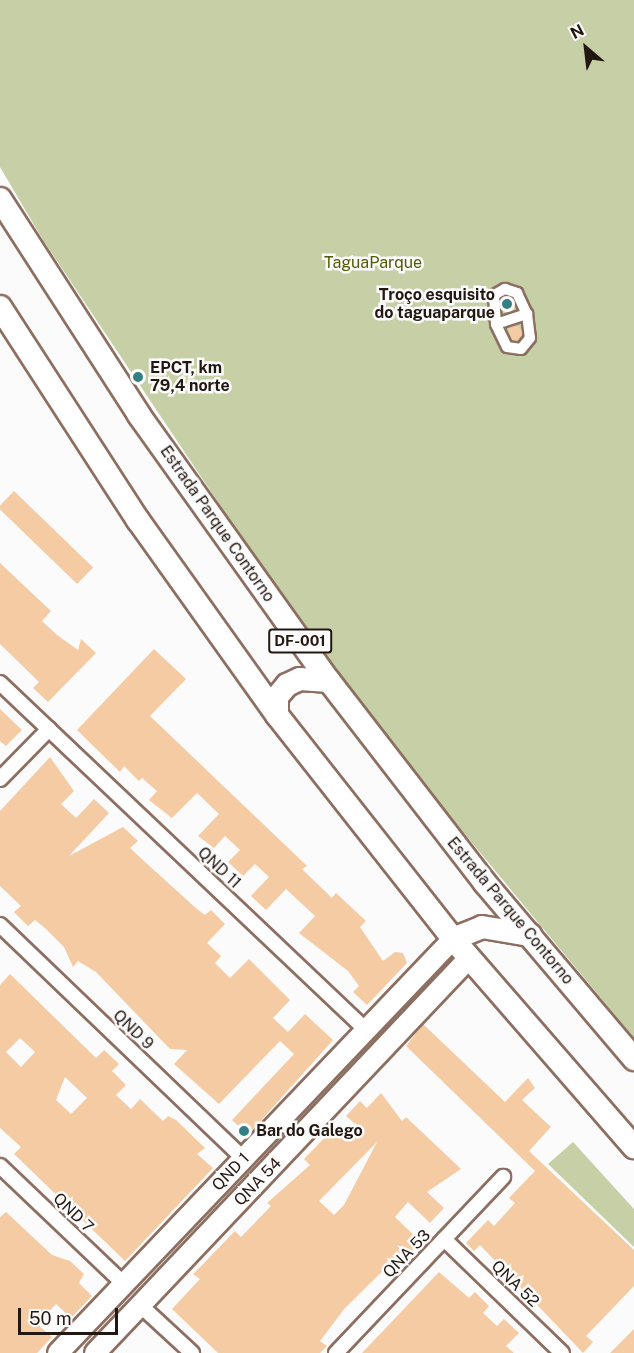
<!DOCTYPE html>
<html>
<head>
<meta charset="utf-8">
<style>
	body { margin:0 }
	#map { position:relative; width:634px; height:1353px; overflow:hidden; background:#fbfbfb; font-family:"Public Sans",sans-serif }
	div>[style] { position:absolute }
	.green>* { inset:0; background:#c7cfa6 }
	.building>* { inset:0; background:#f5cba3; transform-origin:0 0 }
	.round { border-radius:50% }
	.roads { filter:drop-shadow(2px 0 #8d6f62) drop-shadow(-2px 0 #8d6f62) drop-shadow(0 2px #8d6f62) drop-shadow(0 -2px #8d6f62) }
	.pedestrian>* { height:10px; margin:-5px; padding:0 5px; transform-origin:5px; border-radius:5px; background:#fff }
	.minor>* { height:14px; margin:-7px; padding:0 7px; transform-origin:7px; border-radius:7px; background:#fff }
	.secondary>* { height:20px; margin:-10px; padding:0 10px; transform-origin:10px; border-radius:10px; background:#fff }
	.trunk>* { height:22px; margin:-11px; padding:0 11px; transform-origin:11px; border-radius:11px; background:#fff }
	.dots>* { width:16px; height:16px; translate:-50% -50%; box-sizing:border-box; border:3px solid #fbfbfb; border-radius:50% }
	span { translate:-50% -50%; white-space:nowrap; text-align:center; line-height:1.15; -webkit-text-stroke:5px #fbfbfb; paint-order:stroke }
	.shield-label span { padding:2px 4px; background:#fbfbfb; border:2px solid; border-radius:4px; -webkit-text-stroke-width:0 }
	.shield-label { font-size:15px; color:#231712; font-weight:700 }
	.park-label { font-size:16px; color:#525b03 }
	.poi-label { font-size:16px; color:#231712; font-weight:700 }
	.right { translate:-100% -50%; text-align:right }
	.left { translate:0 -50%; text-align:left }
	.street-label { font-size:16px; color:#231712 }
	.north { position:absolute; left:556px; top:18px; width:60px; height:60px; -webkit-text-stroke:4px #fbfbfb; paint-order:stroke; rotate:332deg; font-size:16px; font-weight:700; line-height:24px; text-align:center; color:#231712 }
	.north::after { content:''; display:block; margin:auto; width:21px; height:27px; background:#231712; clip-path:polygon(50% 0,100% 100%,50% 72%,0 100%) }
	.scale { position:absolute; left:18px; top:1308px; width:100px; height:27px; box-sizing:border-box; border:3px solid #231712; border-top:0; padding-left:8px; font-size:18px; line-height:21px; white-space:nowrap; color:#231712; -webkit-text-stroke:4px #fbfbfb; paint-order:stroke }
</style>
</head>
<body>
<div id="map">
	<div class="green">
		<i style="clip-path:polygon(0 0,634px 0,634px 1038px,390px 744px,284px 601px,43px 240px,0 167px)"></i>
		<i style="clip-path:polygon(573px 1142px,634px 1209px,634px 1247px,548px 1164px)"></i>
	</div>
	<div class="building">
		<i class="round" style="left:501px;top:298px;width:14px;height:14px"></i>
		<i class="round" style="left:508px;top:326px;width:14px;height:14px"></i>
		<i style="left:14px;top:491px;width:110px;height:23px;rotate:44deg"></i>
		<i style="clip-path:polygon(0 563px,51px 611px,42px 621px,57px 635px,78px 650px,81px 639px,96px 653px,48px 702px,33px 688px,39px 682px,0 644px)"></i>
		<i style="clip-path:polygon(154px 649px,186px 679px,150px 716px,307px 866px,302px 869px,332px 898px,336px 893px,366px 921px,360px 927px,383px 961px,395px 952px,403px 953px,407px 963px,367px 1005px,353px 992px,359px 986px,348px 971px,299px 933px,315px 916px,286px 889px,266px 910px,251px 896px,269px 877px,255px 864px,243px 876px,228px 862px,240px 850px,225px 836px,214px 848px,198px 836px,219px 814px,197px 793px,172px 818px,149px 800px,157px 791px,142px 778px,139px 781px,124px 766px,120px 772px,77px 730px)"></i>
		<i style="clip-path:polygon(0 709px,22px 730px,6px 746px,0 741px)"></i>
		<i style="clip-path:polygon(50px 757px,74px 791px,61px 804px,76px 818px,94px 799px,109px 813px,69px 856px,123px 827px,138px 841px,130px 848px,145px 862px,197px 909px,205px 915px,211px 910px,225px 924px,207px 943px,221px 956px,215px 963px,230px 978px,249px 959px,290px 1000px,273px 1018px,288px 1032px,305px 1014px,333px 1040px,248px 1135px,232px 1120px,294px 1054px,280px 1041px,219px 1104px,174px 1064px,187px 1050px,170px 1049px,96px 972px,78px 961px,73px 967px,64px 947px,45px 928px,35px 920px,28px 926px,14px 912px,21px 906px,0 886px,0 811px)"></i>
		<i style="clip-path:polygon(evenodd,10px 974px,96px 1058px,104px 1050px,119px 1064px,112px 1071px,126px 1085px,116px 1095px,131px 1109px,140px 1099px,163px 1121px,168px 1116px,176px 1120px,205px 1148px,197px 1154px,213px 1168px,125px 1261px,14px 1154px,21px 1147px,0 1128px,0 985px,10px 974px,20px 1038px,35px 1052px,21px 1067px,6px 1052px,20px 1038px,10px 974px,65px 1077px,87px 1098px,71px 1114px,56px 1100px,65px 1077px)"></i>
		<i style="clip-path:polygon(423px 1024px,505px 1102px,528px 1078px,535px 1088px,522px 1100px,551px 1127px,529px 1151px,634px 1250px,634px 1286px,586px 1336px,593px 1342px,583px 1353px,480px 1245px,474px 1251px,466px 1243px,488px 1220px,494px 1226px,515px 1203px,509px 1198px,535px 1171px,406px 1046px)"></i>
		<i style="clip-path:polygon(evenodd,381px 1093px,402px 1121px,406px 1117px,461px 1169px,427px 1192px,444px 1208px,430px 1223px,408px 1202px,395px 1217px,421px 1242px,407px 1256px,402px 1252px,345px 1308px,320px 1341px,327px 1346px,320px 1353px,218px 1353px,172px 1309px,200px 1279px,193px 1274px,207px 1260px,235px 1231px,241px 1237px,271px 1206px,267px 1203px,310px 1165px,304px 1159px,332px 1130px,340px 1138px,354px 1123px,346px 1116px,360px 1101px,367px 1108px,381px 1093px,377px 1142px,344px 1205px,334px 1215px,319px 1201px,377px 1142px)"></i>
		<i style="clip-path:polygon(6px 1212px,52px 1255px,70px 1261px,84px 1274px,79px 1283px,92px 1296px,71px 1318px,56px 1304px,37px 1324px,52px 1337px,37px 1353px,0 1353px,0 1217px)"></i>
		<i style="clip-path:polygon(439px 1272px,469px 1298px,475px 1292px,489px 1306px,483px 1313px,497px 1326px,504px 1319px,519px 1333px,506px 1346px,514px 1353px,362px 1353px)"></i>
		<i style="clip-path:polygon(634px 1329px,634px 1353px,610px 1353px)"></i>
	</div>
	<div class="roads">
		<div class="pedestrian">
			<i style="left:496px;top:324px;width:29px;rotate:-94deg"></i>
			<i style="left:494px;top:295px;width:13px;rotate:-29deg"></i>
			<i style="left:505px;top:289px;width:13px;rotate:18deg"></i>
			<i style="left:517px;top:293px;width:23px;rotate:65deg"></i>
			<i style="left:527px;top:314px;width:24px;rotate:83deg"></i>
			<i style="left:530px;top:338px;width:14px;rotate:129deg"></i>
			<i style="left:521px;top:349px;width:14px;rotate:-172deg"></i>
			<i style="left:507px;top:347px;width:25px;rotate:-116deg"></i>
			<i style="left:496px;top:324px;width:33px;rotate:-18deg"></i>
		</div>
		<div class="minor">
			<i style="left:0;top:683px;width:504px;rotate:43.47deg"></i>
			<i style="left:0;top:779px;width:70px;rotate:-45.6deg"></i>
			<i style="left:0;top:925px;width:338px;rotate:43.8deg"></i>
			<i style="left:0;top:1166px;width:171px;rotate:43.6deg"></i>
			<i style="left:444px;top:1239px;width:164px;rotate:44deg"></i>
			<i style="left:140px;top:1305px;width:71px;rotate:42.7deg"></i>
			<i style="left:336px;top:1353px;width:243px;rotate:-46.5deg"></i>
		</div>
		<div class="secondary">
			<i style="left:58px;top:1353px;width:572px;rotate:-46.35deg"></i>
			<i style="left:95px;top:1353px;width:544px;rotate:-46.56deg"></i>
		</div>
		<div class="trunk">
			<i style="left:0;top:199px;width:257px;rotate:57.2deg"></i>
			<i style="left:139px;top:415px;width:327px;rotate:54.5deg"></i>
			<i style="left:329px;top:681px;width:255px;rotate:52.3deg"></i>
			<i style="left:485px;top:883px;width:231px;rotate:49.7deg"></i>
			<i style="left:0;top:307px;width:254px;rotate:57.1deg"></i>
			<i style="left:138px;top:520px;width:239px;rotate:54.5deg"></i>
			<i style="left:277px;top:715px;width:285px;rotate:51.8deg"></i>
			<i style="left:453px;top:939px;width:276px;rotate:49deg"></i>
			<i style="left:277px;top:715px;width:18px;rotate:-90deg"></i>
			<i style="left:277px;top:697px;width:16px;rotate:-50deg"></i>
			<i style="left:287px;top:685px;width:14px;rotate:-25deg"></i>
			<i style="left:300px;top:679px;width:29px;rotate:4deg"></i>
			<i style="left:453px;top:939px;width:31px;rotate:-22deg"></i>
			<i style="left:482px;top:927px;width:49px;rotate:9.5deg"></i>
		</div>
	</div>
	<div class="dots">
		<i style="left:507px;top:304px;background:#357e82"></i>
		<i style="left:138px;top:377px;background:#357e82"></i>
		<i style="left:244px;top:1131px;background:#357e82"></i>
	</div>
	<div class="shield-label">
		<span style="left:300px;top:641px">DF-001</span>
	</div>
	<div class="park-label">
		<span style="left:373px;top:263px">TaguaParque</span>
	</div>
	<div class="poi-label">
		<span class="right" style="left:495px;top:304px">Troço esquisito<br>do taguaparque</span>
		<span class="left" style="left:150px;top:377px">EPCT, km<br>79,4 norte</span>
		<span class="left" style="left:256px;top:1131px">Bar do Galego</span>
	</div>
	<div class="street-label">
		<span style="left:217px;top:524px;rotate:55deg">Estrada Parque Contorno</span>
		<span style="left:219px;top:868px;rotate:43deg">QND 11</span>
		<span style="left:510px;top:911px;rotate:50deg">Estrada Parque Contorno</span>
		<span style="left:133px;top:1030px;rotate:44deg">QND 9</span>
		<span style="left:231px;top:1172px;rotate:-46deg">QND 1</span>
		<span style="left:258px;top:1182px;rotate:-46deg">QNA 54</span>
		<span style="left:73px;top:1213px;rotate:44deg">QND 7</span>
		<span style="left:407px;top:1254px;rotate:-46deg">QNA 53</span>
		<span style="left:515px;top:1284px;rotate:44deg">QNA 52</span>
	</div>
	<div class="north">N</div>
	<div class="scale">50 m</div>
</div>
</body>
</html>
